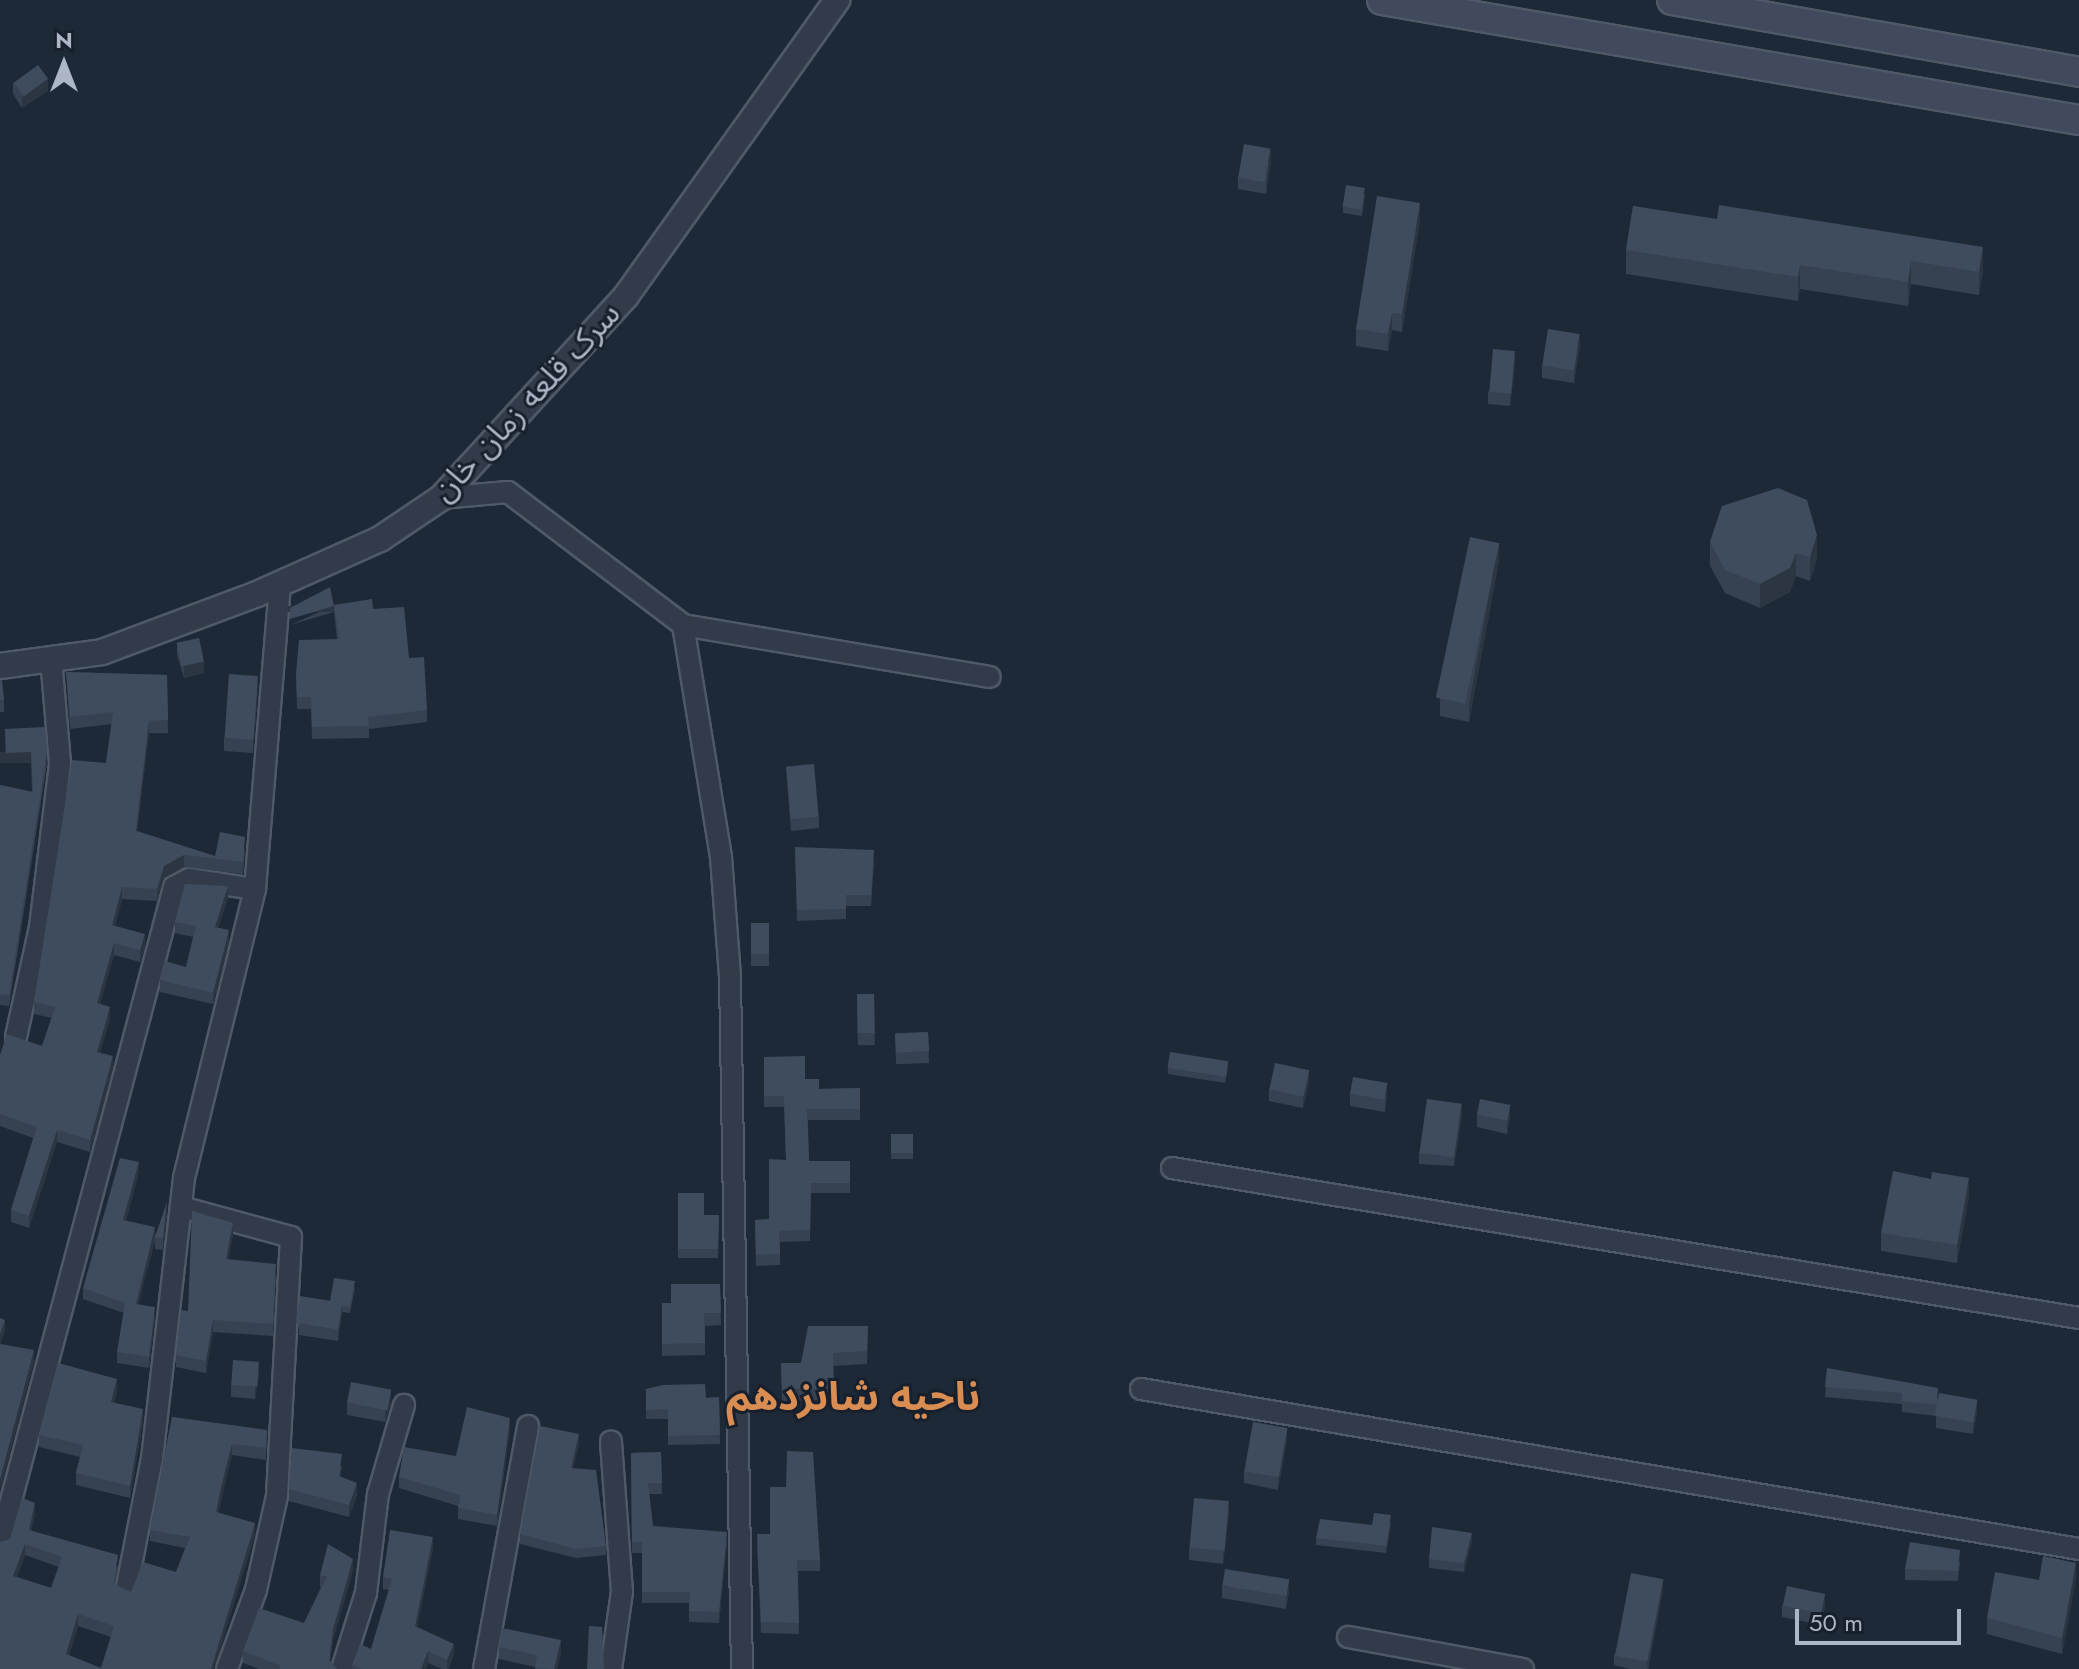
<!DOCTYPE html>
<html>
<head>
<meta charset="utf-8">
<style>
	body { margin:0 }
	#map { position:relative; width:2079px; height:1669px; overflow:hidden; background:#1e2938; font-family:Jost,"Noto Sans Arabic",sans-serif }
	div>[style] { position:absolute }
	.roads { filter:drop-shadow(2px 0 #4f5967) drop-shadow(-2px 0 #4f5967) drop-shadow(0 2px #4f5967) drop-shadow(0 -2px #4f5967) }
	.minor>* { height:20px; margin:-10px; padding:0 10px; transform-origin:10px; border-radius:10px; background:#323b49 }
	.tertiary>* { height:24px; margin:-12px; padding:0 12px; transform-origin:12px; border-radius:12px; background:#323b49 }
	.secondary>* { height:28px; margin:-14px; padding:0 14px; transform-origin:14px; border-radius:14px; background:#404a5c }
	.wall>* { inset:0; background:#364151; transform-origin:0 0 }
	.shaded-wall>* { inset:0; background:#2c3542; transform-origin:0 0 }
	.building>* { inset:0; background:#3f4c5e; transform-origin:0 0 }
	span { translate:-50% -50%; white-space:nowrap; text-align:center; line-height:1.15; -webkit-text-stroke:6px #18202d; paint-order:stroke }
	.street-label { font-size:32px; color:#acb6c6 }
	.district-label { font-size:40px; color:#da8d52; font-weight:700 }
	.north { position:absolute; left:24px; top:24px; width:80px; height:80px; -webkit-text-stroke:6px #18202d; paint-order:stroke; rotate:0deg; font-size:22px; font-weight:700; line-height:32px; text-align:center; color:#acb6c6 }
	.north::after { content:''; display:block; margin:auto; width:28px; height:36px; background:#acb6c6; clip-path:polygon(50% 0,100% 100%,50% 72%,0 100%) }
	.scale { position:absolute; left:1795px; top:1609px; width:166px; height:36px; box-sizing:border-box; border:4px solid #acb6c6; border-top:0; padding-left:10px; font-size:24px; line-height:28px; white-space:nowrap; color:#acb6c6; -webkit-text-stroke:6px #18202d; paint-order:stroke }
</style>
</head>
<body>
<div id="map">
	<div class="roads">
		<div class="minor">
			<i style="left:441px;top:498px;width:67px;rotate:-5.1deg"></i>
			<i style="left:508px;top:492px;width:220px;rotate:37.2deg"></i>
			<i style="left:683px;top:625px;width:311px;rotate:9.6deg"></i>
			<i style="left:683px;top:625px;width:235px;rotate:80.7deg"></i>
			<i style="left:721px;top:857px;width:121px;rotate:85.7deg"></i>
			<i style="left:730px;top:978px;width:691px;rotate:89.01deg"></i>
			<i style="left:16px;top:1037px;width:113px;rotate:-77.7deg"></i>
			<i style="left:40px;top:927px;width:165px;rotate:-83deg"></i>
			<i style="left:60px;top:763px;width:104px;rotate:-94.9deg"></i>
			<i style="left:1172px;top:1168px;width:919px;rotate:9.39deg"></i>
			<i style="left:181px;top:1207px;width:114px;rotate:15.3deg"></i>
			<i style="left:291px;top:1237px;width:259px;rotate:93.1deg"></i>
			<i style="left:277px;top:1496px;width:96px;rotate:102.6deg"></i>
			<i style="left:256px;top:1590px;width:84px;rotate:110.2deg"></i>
			<i style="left:1141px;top:1389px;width:952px;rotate:9.68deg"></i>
			<i style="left:0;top:1542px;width:678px;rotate:-75.12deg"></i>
			<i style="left:174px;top:887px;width:17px;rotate:-28deg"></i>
			<i style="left:189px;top:879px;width:67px;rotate:8.6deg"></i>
			<i style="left:126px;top:1591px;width:135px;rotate:-78.9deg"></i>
			<i style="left:152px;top:1459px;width:283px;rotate:-83.5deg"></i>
			<i style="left:184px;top:1178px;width:298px;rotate:-76.2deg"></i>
			<i style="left:255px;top:889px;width:307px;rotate:-85.3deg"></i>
			<i style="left:1348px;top:1637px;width:178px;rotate:10.4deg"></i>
			<i style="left:342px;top:1669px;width:80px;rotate:-72.5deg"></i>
			<i style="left:366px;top:1593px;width:100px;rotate:-83.1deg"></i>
			<i style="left:378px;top:1494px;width:93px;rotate:-73.7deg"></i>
			<i style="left:484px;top:1669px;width:247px;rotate:-79.7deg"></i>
			<i style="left:611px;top:1669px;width:78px;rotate:-81.9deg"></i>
			<i style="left:622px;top:1592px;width:151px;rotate:-94.2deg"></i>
		</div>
		<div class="tertiary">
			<i style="left:0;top:666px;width:103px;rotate:-7.8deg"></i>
			<i style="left:102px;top:652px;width:165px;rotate:-20.5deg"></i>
			<i style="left:257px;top:594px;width:135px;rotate:-24.1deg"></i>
			<i style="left:380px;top:539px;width:73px;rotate:-33.9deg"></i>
			<i style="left:441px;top:498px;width:274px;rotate:-47.5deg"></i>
			<i style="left:626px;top:296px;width:364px;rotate:-54.5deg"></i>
		</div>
		<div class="secondary">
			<i style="left:1382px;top:0;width:707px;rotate:9.77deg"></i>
			<i style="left:1672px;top:0;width:413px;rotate:10deg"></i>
		</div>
	</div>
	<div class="wall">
		<i style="clip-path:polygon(13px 82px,48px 91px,22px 108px,13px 94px)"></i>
		<i style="clip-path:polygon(1271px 161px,1266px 194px,1238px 189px,1238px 177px)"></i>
		<i style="clip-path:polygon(1365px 194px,1362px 216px,1343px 213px,1343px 207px)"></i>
		<i style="clip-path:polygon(1633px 206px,1983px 270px,1979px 295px,1911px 284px,1908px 306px,1800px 289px,1798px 301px,1626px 274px,1626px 250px)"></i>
		<i style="clip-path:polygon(1420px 220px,1402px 332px,1392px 330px,1388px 351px,1356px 346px,1356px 329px)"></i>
		<i style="clip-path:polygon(1580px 346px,1574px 383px,1542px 378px,1542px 366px)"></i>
		<i style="clip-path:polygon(1515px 363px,1510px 406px,1488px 404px,1488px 392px)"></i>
		<i style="clip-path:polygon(1722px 506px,1817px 558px,1810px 581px,1796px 576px,1790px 592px,1760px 608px,1725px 593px,1710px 566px,1710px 542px)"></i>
		<i style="clip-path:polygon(1499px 561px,1469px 722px,1440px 716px,1440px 698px)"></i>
		<i style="clip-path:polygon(335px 605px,373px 609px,409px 658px,427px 710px,427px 722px,369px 729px,369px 738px,312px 739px,311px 709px,297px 709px,296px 674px,337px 639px,334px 612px,290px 625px)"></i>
		<i style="clip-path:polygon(177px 643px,204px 673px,184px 678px,177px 655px)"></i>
		<i style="clip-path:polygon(66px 672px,167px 675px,168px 733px,149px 733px,137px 831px,215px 856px,245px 849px,243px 874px,184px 867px,164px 878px,157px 901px,122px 899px,115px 926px,145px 946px,140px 962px,114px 955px,100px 1004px,110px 1019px,100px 1052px,113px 1068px,90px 1152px,57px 1142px,29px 1228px,11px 1222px,11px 1210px,33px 1138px,0 1126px,0 1055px,42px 1046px,52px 1018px,34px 1014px,34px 1002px,106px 763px,112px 724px,70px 729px)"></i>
		<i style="clip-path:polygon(0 680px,4px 700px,4px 712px,0 712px)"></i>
		<i style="clip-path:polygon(258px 688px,253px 753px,224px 751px,224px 738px)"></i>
		<i style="clip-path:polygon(5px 729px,47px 763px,9px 1006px,0 1005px,0 785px,32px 792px,31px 762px,6px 763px)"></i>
		<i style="clip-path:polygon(786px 768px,819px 817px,819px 828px,791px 831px)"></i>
		<i style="clip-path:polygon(795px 847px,874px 861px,871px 906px,846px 906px,846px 919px,797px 921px)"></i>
		<i style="clip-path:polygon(228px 898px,218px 928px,229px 942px,213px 1004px,160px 992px,160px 980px,186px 967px,193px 937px,175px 933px,175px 922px)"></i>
		<i style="left:751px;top:923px;width:18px;height:43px"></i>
		<i style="left:874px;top:994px;width:51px;height:17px;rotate:89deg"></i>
		<i style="left:928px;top:1032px;width:31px;height:33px;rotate:88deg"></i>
		<i style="clip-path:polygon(764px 1057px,805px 1079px,819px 1089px,860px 1088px,860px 1120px,808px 1120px,809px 1161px,850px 1161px,850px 1193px,811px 1193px,810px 1241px,780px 1242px,780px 1265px,756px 1266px,755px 1220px,769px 1219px,786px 1160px,784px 1107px,764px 1107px)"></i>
		<i style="clip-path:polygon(1228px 1067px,1225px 1083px,1168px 1074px,1168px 1068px)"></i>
		<i style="clip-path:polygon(1309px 1082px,1303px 1108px,1269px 1101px,1269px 1089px)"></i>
		<i style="clip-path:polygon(1350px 1094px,1387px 1095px,1385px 1112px,1350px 1106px)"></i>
		<i style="clip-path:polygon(1477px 1115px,1510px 1117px,1507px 1134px,1477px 1127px)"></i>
		<i style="clip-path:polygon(1462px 1116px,1454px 1166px,1419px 1164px,1419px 1152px)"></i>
		<i style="left:891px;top:1134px;width:22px;height:25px"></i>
		<i style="clip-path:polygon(139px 1172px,126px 1221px,155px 1235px,167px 1214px,163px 1250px,155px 1249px,155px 1240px,138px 1304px,155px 1318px,149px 1368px,117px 1363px,117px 1352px,124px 1313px,83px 1299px,83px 1288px)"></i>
		<i style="clip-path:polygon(678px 1193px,704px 1215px,719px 1215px,718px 1258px,678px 1258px)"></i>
		<i style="clip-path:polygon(1969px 1196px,1957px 1263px,1881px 1251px,1881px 1233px)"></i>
		<i style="clip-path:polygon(233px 1235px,228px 1259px,276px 1276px,273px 1336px,213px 1332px,206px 1373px,176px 1367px,176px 1355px,188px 1311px)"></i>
		<i style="clip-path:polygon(720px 1284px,721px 1325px,705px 1326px,705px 1355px,662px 1356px,662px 1303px,671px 1303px)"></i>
		<i style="clip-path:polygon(355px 1287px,350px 1313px,342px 1312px,338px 1341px,299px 1335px,299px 1323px,330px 1301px)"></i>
		<i style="clip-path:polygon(868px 1326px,867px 1364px,833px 1366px,834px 1400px,782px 1401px,781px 1363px,801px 1363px)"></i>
		<i style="clip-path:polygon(1827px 1368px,1938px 1399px,1977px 1412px,1973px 1434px,1936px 1428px,1936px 1416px,1902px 1412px,1902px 1404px,1825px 1397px)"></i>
		<i style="clip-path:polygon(259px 1374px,255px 1399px,231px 1397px,231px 1385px)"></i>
		<i style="clip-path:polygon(646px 1389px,706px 1398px,719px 1397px,720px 1444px,668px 1445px,668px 1419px,646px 1419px)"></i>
		<i style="clip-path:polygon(117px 1391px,114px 1402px,143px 1421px,130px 1498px,76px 1485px,76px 1473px,80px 1457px,39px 1447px,39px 1435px)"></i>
		<i style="clip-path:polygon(391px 1402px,385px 1422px,347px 1415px,347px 1403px)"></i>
		<i style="clip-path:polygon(evenodd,172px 1417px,267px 1430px,266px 1460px,232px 1455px,221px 1499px,218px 1513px,255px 1534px,214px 1669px,0 1669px,10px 1539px,35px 1514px,31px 1531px,118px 1567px,115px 1585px,131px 1592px,176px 1572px,185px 1548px,150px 1541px,150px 1530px,172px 1417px,25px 1555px,59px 1567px,51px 1588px,17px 1577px,25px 1555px,172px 1417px,78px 1626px,111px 1637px,101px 1668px,69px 1656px,78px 1626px)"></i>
		<i style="clip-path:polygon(510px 1429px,497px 1526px,458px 1519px,458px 1506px,399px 1488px,399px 1477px,456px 1456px)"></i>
		<i style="clip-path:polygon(1287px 1440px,1278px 1490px,1244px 1483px,1244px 1471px)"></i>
		<i style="clip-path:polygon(579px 1444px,573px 1468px,606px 1546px,606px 1555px,576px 1558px,520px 1544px,520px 1534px)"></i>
		<i style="clip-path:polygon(661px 1452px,662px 1494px,649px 1494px,653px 1526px,727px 1543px,719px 1623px,689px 1622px,689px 1603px,642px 1603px,642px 1553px,632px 1553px,631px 1453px)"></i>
		<i style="clip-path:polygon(342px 1466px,340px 1477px,357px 1495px,349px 1517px,289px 1501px,289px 1489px)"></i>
		<i style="clip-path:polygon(1229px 1513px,1223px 1564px,1189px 1560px,1189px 1548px)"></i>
		<i style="clip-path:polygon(1391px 1523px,1386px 1553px,1316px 1545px,1316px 1538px,1372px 1525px)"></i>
		<i style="clip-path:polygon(1472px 1541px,1464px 1572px,1429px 1568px,1429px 1559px)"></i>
		<i style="clip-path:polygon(757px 1545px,820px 1560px,820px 1571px,798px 1571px,799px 1634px,761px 1633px)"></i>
		<i style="clip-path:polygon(433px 1548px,417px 1627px,454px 1655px,448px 1669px,442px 1669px,428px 1663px,426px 1669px,352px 1669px,352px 1665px,371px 1649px,389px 1590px,383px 1589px,383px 1577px)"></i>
		<i style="clip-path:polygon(1960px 1561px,1958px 1581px,1905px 1580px,1905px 1569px)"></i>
		<i style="clip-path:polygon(353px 1570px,333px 1640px,330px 1661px,337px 1669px,259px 1669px,243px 1663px,243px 1651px,304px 1623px,321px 1587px,320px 1587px,320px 1575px)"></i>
		<i style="clip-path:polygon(2076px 1578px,2062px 1654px,1987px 1634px,1987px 1618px,2039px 1580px)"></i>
		<i style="clip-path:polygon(1222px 1586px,1289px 1591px,1286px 1609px,1222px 1598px)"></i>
		<i style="clip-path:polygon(1663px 1590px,1648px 1669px,1630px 1669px,1614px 1665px,1614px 1655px)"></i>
		<i style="clip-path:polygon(1782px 1605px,1825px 1606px,1821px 1625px,1782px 1617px)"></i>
		<i style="clip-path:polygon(499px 1647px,561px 1652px,557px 1669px,535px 1669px,535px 1667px,499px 1659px)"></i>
	</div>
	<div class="shaded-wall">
		<i style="clip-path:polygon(48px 79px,48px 91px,22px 108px,22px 96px)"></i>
		<i style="clip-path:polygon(1271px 149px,1271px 161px,1266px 194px,1266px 182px)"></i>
		<i style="clip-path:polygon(1420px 203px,1420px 220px,1402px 332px,1402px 314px)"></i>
		<i style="clip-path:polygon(1983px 247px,1983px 270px,1979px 295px,1979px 272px)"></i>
		<i style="clip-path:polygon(1911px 261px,1911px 284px,1908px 306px,1908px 282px)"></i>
		<i style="clip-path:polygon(1800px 265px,1800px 289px,1798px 301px,1798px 277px)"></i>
		<i style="clip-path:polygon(1392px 313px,1392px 330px,1388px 351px,1388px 334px)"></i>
		<i style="clip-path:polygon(1580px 334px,1580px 346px,1574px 383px,1574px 371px)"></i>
		<i style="clip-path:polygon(1515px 351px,1515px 363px,1510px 406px,1510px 394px)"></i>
		<i style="clip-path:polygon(1817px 535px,1817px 558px,1810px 581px,1810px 557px)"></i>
		<i style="clip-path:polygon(1499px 543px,1499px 561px,1469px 722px,1469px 704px)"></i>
		<i style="clip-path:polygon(1796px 553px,1796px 576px,1790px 592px,1760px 608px,1760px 584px)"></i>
		<i style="left:334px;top:606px;width:6px;height:46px;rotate:90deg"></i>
		<i style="clip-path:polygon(204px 661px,204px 673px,184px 678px,184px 666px)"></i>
		<i style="clip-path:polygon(258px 676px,258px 688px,253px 753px,253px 741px)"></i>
		<i style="clip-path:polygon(149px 721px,149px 733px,136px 843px,136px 831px)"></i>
		<i style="left:47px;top:752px;width:11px;height:246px;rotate:90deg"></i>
		<i style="clip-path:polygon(184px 855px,184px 867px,164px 878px,157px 901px,157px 889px,164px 866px)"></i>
		<i style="clip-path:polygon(228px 886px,228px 898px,215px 938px,215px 927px)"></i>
		<i style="clip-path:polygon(122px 887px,122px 899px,112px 937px,112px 925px)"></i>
		<i style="clip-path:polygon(229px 930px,229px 942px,213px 1004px,213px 993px)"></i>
		<i style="clip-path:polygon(145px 934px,145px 946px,140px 962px,140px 950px)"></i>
		<i style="clip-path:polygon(114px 943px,114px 955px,97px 1015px,97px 1003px)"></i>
		<i style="clip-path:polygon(110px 1007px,110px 1019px,97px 1064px,97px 1052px)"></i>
		<i style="clip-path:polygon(113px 1056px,113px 1068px,90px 1152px,90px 1140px)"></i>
		<i style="clip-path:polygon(1309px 1070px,1309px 1082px,1303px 1108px,1303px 1096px)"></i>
		<i style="clip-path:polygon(1387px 1083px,1387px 1095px,1385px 1112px,1385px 1100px)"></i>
		<i style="clip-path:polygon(1462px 1104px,1462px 1116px,1454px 1166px,1454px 1154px)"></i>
		<i style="clip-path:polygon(1510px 1105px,1510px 1117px,1507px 1134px,1507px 1122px)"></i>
		<i style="clip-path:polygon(57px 1130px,57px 1142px,29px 1228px,29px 1216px)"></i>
		<i style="clip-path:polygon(139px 1162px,139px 1172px,123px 1231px,123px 1220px)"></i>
		<i style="clip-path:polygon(1969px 1178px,1969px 1196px,1957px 1263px,1957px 1245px)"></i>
		<i style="clip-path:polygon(167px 1202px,167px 1214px,163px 1250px,163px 1238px)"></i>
		<i style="clip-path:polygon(233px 1223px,233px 1235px,226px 1271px,226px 1259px)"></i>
		<i style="clip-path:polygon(155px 1227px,155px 1237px,136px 1315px,136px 1304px)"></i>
		<i style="clip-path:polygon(342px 1303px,342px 1315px,338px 1341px,338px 1329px)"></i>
		<i style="clip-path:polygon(155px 1307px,155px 1318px,149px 1368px,149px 1357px)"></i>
		<i style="clip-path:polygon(5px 1320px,5px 1331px,0 1346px,0 1335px)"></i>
		<i style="clip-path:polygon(213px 1320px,213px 1332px,206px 1373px,206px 1361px)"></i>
		<i style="clip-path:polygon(34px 1350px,34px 1362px,0 1491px,0 1480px)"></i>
		<i style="clip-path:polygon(259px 1362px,259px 1374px,255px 1399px,255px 1387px)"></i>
		<i style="clip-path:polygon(117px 1379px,117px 1391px,111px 1414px,111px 1402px)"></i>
		<i style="clip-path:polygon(391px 1390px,391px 1402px,385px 1422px,385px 1410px)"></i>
		<i style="clip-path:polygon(1977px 1400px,1977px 1412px,1973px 1434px,1973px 1422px)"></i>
		<i style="clip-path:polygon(143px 1409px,143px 1421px,130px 1498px,130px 1486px)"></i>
		<i style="clip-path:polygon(510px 1418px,510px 1429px,497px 1526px,497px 1515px)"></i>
		<i style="clip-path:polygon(1287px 1428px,1287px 1440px,1278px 1490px,1278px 1477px)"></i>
		<i style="clip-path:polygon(579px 1434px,579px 1444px,571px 1478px,571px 1468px)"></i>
		<i style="clip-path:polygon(232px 1444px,232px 1455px,216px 1523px,216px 1512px,221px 1487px)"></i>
		<i style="clip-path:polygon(357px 1483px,357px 1495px,349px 1517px,349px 1505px)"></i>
		<i style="clip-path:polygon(1229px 1501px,1229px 1513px,1223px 1564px,1223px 1552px)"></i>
		<i style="clip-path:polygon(35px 1503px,35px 1514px,29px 1542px,29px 1530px)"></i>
		<i style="clip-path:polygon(255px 1523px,255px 1534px,214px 1669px,211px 1669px)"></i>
		<i style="clip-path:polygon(727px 1532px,727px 1543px,719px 1623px,719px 1612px)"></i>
		<i style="clip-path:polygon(1472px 1533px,1472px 1541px,1464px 1572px,1464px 1563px)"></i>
		<i style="clip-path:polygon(433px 1537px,433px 1548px,415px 1638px,415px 1626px)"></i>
		<i style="clip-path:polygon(25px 1544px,25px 1555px,13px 1588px,13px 1576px)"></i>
		<i style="clip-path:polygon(353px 1559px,353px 1570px,333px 1640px,329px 1669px,333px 1629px)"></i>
		<i style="clip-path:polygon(2076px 1563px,2076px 1578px,2062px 1654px,2062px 1638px)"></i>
		<i style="clip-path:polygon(1289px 1579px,1289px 1591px,1286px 1609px,1286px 1596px)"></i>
		<i style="clip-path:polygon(1663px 1579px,1663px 1590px,1647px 1669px,1647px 1662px)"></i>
		<i style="clip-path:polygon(1825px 1594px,1825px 1606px,1821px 1625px,1821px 1613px)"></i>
		<i style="clip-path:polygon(78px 1614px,78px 1626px,66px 1666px,66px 1654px)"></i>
		<i style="clip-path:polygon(561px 1640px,561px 1652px,557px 1669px,554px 1669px)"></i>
		<i style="clip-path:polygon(454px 1644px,454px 1655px,447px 1669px,447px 1660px)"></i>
		<i style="clip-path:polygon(428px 1651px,428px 1663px,426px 1669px,421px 1669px)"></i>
	</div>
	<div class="building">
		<i style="left:38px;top:65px;width:17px;height:30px;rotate:54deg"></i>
		<i style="left:1244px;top:144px;width:27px;height:34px;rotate:10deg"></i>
		<i style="left:1346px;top:185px;width:19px;height:22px;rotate:9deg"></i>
		<i style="clip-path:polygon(1377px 196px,1420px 203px,1402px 314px,1392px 313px,1388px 334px,1356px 329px)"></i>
		<i style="clip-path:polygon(1719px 205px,1983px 247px,1979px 272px,1911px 261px,1908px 282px,1800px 265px,1798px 277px,1626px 250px,1633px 206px,1717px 219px)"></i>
		<i style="left:1548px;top:329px;width:32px;height:37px;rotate:9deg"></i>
		<i style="left:1493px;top:349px;width:22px;height:43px;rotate:5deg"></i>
		<i style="clip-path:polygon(1778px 488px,1807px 500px,1817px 535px,1810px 557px,1796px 553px,1790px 568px,1760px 584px,1725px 570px,1710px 542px,1722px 506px)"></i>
		<i style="left:1470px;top:537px;width:30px;height:164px;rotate:12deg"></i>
		<i style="clip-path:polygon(330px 587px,334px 606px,290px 619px,290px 608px)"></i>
		<i style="clip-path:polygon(372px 599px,373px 609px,404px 607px,409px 658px,424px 657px,427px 710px,368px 717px,369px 726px,312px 727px,311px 697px,297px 697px,296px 674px,299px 640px,339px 639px,334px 605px)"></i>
		<i style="left:199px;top:638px;width:24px;height:23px;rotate:78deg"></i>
		<i style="clip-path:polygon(66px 672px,167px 675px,168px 720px,149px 721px,136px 831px,215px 856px,220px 832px,245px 837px,243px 862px,184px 855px,164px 866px,157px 889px,122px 887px,112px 925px,145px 934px,140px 950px,114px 943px,97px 1003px,110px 1007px,97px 1052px,113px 1056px,90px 1140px,57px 1130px,29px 1216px,11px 1210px,37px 1127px,0 1114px,0 1055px,7px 1034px,42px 1046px,55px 1007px,34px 1002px,72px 760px,106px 763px,113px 712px,70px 717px)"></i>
		<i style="left:229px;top:674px;width:29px;height:64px;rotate:4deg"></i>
		<i style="clip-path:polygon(0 680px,2px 680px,4px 700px,0 700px)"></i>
		<i style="clip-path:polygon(45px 727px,47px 752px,9px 995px,0 994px,0 785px,33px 792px,31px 752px,6px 753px,5px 729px)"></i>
		<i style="left:814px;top:764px;width:53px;height:28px;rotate:85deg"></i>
		<i style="clip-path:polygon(795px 847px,874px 850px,871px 895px,846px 895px,846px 909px,797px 910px)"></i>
		<i style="clip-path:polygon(185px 884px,228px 886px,215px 927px,229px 930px,213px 993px,160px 980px,165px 961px,186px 967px,196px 926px,175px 922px)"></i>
		<i style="left:751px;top:923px;width:18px;height:31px"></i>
		<i style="left:874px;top:994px;width:39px;height:17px;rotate:89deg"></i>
		<i style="left:928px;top:1032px;width:19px;height:33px;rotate:87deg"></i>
		<i style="left:1170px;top:1052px;width:59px;height:16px;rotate:9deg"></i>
		<i style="clip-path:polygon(805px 1056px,805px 1079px,819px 1079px,819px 1089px,860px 1088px,860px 1109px,807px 1109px,809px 1161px,850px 1161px,850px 1183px,811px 1183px,810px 1230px,779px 1231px,780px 1254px,756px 1255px,755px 1220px,769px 1219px,769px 1159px,786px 1160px,784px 1096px,764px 1096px,764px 1057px)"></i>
		<i style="left:1275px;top:1063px;width:35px;height:27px;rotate:12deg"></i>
		<i style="left:1353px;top:1077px;width:35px;height:17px;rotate:10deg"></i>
		<i style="left:1427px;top:1099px;width:35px;height:54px;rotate:8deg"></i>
		<i style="left:1480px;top:1099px;width:31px;height:16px;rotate:11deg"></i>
		<i style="left:891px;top:1134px;width:22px;height:19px"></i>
		<i style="clip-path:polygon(120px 1158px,139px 1162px,123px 1220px,155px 1227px,136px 1304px,155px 1307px,149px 1357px,117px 1352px,125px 1303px,83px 1288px)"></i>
		<i style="clip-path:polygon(1893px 1171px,1931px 1179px,1932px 1172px,1969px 1178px,1957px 1245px,1881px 1233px)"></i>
		<i style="clip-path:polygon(678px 1193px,704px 1193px,704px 1215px,719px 1215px,718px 1249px,678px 1249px)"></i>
		<i style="clip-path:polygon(167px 1202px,163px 1238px,155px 1237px)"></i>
		<i style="clip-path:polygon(192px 1211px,233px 1223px,226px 1259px,276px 1264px,273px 1324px,213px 1320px,206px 1361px,176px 1355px,181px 1310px,188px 1311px)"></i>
		<i style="clip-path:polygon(334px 1278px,355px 1281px,350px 1307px,342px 1306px,342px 1303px,330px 1301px)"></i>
		<i style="clip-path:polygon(671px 1284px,720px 1284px,721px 1313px,704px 1313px,705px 1343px,662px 1344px,662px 1303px,671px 1303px)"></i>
		<i style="left:300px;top:1296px;width:43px;height:27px;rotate:9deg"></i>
		<i style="clip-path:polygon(0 1318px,5px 1320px,0 1335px)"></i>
		<i style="clip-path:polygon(808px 1326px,868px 1326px,867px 1351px,833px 1353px,834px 1388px,782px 1389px,781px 1363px,801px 1363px)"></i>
		<i style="clip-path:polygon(0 1344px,34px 1350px,0 1480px)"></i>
		<i style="left:233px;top:1360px;width:26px;height:25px;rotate:4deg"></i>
		<i style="clip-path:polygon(58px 1363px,117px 1379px,111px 1402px,143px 1409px,130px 1486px,76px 1473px,83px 1445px,39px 1435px)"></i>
		<i style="clip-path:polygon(1827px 1368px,1938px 1388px,1937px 1405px,1902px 1401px,1902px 1393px,1825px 1387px)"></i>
		<i style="left:351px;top:1382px;width:41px;height:21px;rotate:11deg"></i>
		<i style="clip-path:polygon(705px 1384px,706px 1398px,719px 1397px,720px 1435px,668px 1436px,668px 1409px,646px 1410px,646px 1389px,663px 1385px)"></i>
		<i style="left:1939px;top:1393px;width:39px;height:23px;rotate:10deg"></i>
		<i style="clip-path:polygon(467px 1407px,510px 1418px,497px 1515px,458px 1508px,460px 1495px,399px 1477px,404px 1447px,456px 1456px)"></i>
		<i style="clip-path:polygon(evenodd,172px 1417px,267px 1430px,266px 1448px,232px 1444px,221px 1487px,216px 1512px,255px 1523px,211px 1669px,0 1669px,0 1542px,10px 1539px,22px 1498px,35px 1503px,29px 1530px,118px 1555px,114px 1584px,131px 1592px,143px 1562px,176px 1572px,190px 1537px,150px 1530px,172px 1417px,25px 1544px,62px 1557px,51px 1588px,13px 1576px,25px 1544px,172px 1417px,78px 1614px,114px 1626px,101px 1668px,66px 1654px,78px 1614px)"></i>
		<i style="left:1253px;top:1422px;width:35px;height:50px;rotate:10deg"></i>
		<i style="clip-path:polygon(540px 1426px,579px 1434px,571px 1468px,596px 1470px,606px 1546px,576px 1549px,520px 1534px)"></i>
		<i style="clip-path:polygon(292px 1448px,342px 1454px,339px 1476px,357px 1483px,349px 1505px,289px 1489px)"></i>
		<i style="clip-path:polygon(787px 1451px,813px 1452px,820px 1560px,797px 1560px,799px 1623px,761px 1622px,757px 1534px,770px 1534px,770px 1487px,786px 1487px)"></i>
		<i style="clip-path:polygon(661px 1452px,662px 1483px,648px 1483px,653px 1526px,727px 1532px,719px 1612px,689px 1611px,690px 1592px,642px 1592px,642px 1542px,632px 1542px,631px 1453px)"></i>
		<i style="left:1194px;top:1498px;width:35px;height:50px;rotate:5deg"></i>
		<i style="clip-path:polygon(1374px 1513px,1391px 1515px,1386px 1546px,1316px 1538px,1320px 1519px,1372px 1525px)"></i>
		<i style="clip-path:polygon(1432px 1527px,1472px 1533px,1464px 1563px,1429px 1559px)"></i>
		<i style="clip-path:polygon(390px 1530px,433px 1537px,415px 1626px,454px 1644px,447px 1660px,428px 1651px,421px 1669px,362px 1669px,352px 1665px,360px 1644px,371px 1649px,392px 1579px,383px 1577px)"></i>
		<i style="clip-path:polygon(1910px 1542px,1960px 1550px,1958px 1571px,1905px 1569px)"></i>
		<i style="clip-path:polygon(328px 1544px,353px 1559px,333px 1629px,329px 1660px,337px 1669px,279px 1669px,281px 1666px,243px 1651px,259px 1608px,304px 1623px,327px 1577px,320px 1575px)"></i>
		<i style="clip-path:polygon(2043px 1556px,2076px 1563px,2062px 1638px,1987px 1618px,1995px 1572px,2039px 1580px)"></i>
		<i style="left:1225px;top:1569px;width:65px;height:17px;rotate:9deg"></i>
		<i style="left:1631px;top:1573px;width:33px;height:84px;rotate:11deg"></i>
		<i style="left:1787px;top:1586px;width:39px;height:20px;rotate:12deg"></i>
		<i style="clip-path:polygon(589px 1626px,602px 1627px,604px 1669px,587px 1669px)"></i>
		<i style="clip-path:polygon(502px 1628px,561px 1640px,554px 1669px,535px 1668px,537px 1655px,499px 1647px)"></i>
	</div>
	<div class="street-label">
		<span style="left:526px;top:402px;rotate:-47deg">سرک قلعه زمان خان</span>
	</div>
	<div class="district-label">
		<span style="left:853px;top:1396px">ناحیه شانزدهم</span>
	</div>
	<div class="north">N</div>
	<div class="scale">50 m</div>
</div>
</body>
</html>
